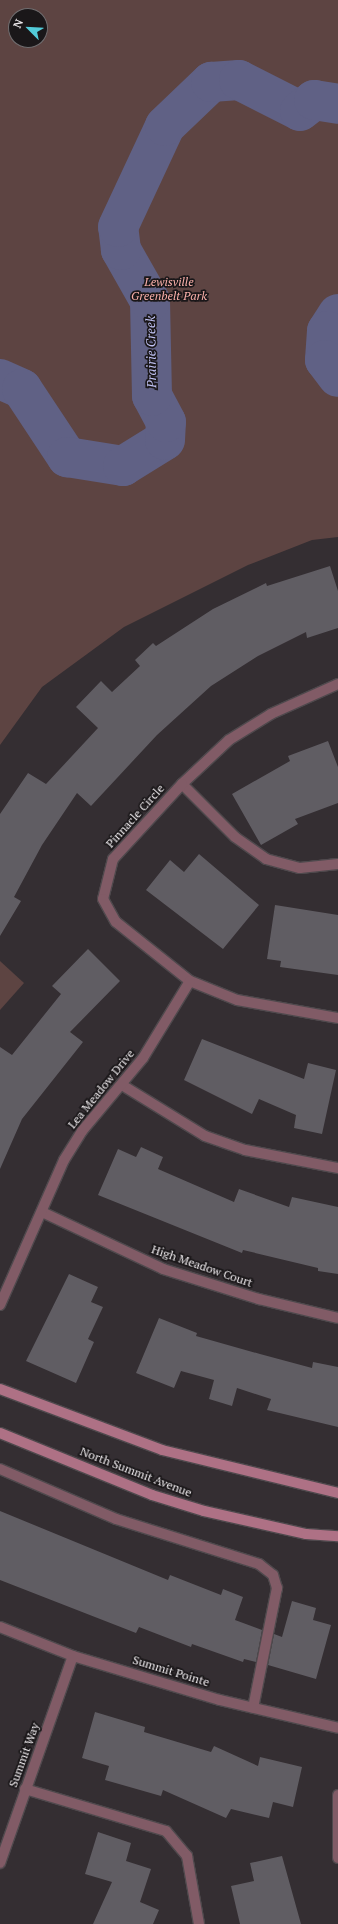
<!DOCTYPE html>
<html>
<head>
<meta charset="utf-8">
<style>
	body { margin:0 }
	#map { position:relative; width:338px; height:1924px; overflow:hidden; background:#342e32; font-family:"PT Serif",serif }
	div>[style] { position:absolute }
	.green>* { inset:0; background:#5d4442 }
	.river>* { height:40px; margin:-20px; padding:0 20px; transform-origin:20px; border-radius:20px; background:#606185 }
	.building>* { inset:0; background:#605d63 }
	.roads { filter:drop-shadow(1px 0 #4f494d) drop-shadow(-1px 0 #4f494d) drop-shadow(0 1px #4f494d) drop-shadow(0 -1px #4f494d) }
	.lane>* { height:10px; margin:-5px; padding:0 5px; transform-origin:5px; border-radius:5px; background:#815b66 }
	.street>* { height:10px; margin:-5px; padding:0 5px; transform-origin:5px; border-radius:5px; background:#815b66 }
	.secondary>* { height:10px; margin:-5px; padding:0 5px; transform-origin:5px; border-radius:5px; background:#ae7185 }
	span { translate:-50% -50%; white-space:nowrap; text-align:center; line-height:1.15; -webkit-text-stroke:3.5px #1a1719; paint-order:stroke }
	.park-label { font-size:12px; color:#f9afa9; font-style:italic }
	.street-label { font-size:12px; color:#f2eef1 }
	.water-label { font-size:13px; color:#c1c3f5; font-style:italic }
	.north { position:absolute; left:8px; top:8px; width:40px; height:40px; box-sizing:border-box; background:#1a1719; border:1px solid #706d6f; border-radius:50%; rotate:294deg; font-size:11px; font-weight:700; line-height:16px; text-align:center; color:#f2eef1 }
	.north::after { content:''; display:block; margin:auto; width:14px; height:18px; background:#52cbd9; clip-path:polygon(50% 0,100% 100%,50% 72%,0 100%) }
</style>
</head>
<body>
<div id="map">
	<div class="green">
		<i style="clip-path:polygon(evenodd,0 0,338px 0,338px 537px,312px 540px,248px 565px,124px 627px,42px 687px,0 745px,0 0,16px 16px,40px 16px,40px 40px,16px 40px,16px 16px)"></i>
		<i style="clip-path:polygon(0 961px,24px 983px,0 1010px)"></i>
	</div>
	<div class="river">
		<i style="left:338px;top:314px;width:20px;rotate:123deg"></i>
		<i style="left:327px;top:331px;width:29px;rotate:94deg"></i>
		<i style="left:325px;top:360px;width:21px;rotate:53deg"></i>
		<i style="left:0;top:379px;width:24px;rotate:24deg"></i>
		<i style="left:22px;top:389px;width:82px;rotate:56.5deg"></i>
		<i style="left:67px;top:457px;width:57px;rotate:9.1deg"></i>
		<i style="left:123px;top:466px;width:49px;rotate:-31.8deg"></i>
		<i style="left:165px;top:440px;width:18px;rotate:-87deg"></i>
		<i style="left:166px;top:422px;width:30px;rotate:-118deg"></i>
		<i style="left:152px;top:396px;width:95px;rotate:-91.2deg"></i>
		<i style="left:150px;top:301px;width:59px;rotate:-119.6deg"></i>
		<i style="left:121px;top:250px;width:23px;rotate:-97deg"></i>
		<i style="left:118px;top:227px;width:111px;rotate:-65deg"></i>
		<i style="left:165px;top:126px;width:64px;rotate:-43.7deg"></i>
		<i style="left:211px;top:82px;width:28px;rotate:-4deg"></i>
		<i style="left:239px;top:80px;width:68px;rotate:26.9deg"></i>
		<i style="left:300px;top:111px;width:18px;rotate:-38deg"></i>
		<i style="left:314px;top:100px;width:24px;rotate:9deg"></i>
	</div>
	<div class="building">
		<i style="clip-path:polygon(330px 566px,338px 591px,338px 628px,307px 638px,306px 632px,258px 656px,211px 686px,157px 735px,91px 806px,77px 793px,42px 845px,14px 897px,21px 901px,0 936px,0 814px,28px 773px,46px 784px,98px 728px,76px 707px,101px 681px,112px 692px,140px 666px,135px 660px,153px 643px,156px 646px,213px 609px,266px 583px,267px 586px)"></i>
		<i style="clip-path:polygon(328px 741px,338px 767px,338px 803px,295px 819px,298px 824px,261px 845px,232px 794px,290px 761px,288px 756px)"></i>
		<i style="clip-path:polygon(199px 854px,259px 905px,223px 949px,146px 890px,170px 860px,184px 872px)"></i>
		<i style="clip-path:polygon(275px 905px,338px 915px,338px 975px,280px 967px,281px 961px,267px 959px)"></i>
		<i style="clip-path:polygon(88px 949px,120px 981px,70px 1032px,83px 1042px,22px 1119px,0 1169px,0 1047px,12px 1055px,61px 994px,52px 986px)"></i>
		<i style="clip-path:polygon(202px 1039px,304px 1079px,308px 1063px,336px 1070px,322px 1134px,294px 1128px,296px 1115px,259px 1099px,252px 1114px,184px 1080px)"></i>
		<i style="clip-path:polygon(141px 1147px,163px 1157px,158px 1169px,234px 1202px,239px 1189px,289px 1207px,292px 1197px,338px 1207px,338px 1274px,318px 1271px,318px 1268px,243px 1250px,242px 1253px,98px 1195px,118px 1149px,136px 1157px)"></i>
		<i style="clip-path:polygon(69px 1274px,98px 1287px,91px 1302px,103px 1307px,88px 1339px,94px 1342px,76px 1383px,26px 1361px)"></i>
		<i style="clip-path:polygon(159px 1318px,197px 1333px,196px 1336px,260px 1354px,312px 1368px,313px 1362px,338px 1367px,338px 1427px,267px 1410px,271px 1399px,237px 1388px,232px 1406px,209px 1399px,214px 1380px,181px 1371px,174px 1388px,136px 1373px)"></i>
		<i style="clip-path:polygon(0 1511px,168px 1580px,170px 1575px,221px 1595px,223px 1589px,243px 1597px,235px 1620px,262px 1630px,256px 1662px,244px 1659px,243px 1662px,192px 1644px,191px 1647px,139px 1627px,136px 1633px,0 1580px)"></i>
		<i style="clip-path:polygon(292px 1601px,316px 1608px,313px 1620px,331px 1625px,316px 1679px,268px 1665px,274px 1634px,282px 1637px)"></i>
		<i style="clip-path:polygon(95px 1712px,145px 1727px,144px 1732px,211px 1752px,214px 1746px,258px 1766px,260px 1757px,302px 1767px,293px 1807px,273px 1802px,269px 1818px,231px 1809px,226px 1818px,163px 1790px,161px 1796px,105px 1780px,109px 1766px,82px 1758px)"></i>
		<i style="clip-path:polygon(98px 1832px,131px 1843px,126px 1861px,151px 1869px,140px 1902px,159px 1910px,153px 1924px,93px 1924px,112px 1882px,85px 1874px)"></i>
		<i style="clip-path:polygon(282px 1856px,301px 1924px,240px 1924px,231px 1886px,254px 1881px,250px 1863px)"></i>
	</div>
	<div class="roads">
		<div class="lane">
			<i style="left:182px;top:784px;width:75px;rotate:45deg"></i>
			<i style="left:235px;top:837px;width:38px;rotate:35deg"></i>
			<i style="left:266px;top:859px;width:35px;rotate:15deg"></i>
			<i style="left:300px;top:868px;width:38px;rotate:-6deg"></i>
			<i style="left:122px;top:1085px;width:97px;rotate:31.6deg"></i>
			<i style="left:205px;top:1136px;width:42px;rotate:19.3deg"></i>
			<i style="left:245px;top:1150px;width:95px;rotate:11deg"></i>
			<i style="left:0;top:1469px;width:126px;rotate:23.3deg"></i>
			<i style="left:116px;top:1519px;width:150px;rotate:17.5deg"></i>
			<i style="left:259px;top:1564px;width:18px;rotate:38deg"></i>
			<i style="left:273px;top:1575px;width:14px;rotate:73deg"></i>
			<i style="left:277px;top:1588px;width:122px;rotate:101.3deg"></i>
			<i style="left:25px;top:1789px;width:147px;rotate:16.6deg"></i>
			<i style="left:166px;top:1831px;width:33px;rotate:50deg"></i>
			<i style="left:187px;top:1856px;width:69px;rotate:80deg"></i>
		</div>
		<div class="street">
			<i style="left:338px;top:684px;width:73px;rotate:155.9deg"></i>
			<i style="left:271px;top:714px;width:49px;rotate:148.2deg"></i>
			<i style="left:229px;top:740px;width:64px;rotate:136.9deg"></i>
			<i style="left:182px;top:784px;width:102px;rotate:132.6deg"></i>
			<i style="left:113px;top:859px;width:41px;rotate:104deg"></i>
			<i style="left:103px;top:899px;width:26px;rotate:61deg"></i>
			<i style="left:116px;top:922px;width:95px;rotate:38.6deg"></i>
			<i style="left:190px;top:981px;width:51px;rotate:22deg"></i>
			<i style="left:237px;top:1000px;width:103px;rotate:10.1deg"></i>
			<i style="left:42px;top:1212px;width:134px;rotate:25.2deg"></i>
			<i style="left:163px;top:1269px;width:101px;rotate:17.4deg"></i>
			<i style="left:259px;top:1299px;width:81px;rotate:13.5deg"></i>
			<i style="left:0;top:1305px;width:158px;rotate:-66.2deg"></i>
			<i style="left:64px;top:1160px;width:34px;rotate:-58deg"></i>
			<i style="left:82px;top:1131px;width:95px;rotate:-50.1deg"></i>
			<i style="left:143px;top:1058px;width:90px;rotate:-58.6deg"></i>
			<i style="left:0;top:1627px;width:79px;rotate:21.7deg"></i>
			<i style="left:73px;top:1656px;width:153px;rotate:16.7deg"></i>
			<i style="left:220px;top:1700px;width:121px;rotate:13.3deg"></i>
			<i style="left:338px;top:1795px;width:63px;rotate:90deg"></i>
			<i style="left:0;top:1863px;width:219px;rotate:-70.6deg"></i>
		</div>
		<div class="secondary">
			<i style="left:0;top:1389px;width:173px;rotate:20.6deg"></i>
			<i style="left:162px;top:1450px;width:181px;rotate:13.7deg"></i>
			<i style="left:0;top:1433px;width:164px;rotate:22.2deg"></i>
			<i style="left:152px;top:1495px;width:54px;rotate:17.1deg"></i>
			<i style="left:204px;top:1511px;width:105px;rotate:12.7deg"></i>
			<i style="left:306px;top:1534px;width:32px;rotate:4deg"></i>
		</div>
	</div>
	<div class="park-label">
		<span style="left:169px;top:289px">Lewisville<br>Greenbelt Park</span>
	</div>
	<div class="street-label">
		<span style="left:135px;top:816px;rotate:-48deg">Pinnacle Circle</span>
		<span style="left:101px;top:1089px;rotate:-51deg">Lea Meadow Drive</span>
		<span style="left:202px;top:1266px;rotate:19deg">High Meadow Court</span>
		<span style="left:136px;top:1472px;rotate:21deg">North Summit Avenue</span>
		<span style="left:171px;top:1671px;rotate:17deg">Summit Pointe</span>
		<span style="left:24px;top:1755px;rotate:-70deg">Summit Way</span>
	</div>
	<div class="water-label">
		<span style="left:151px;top:352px;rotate:-91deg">Prairie Creek</span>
	</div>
	<div class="north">N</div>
</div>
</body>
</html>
